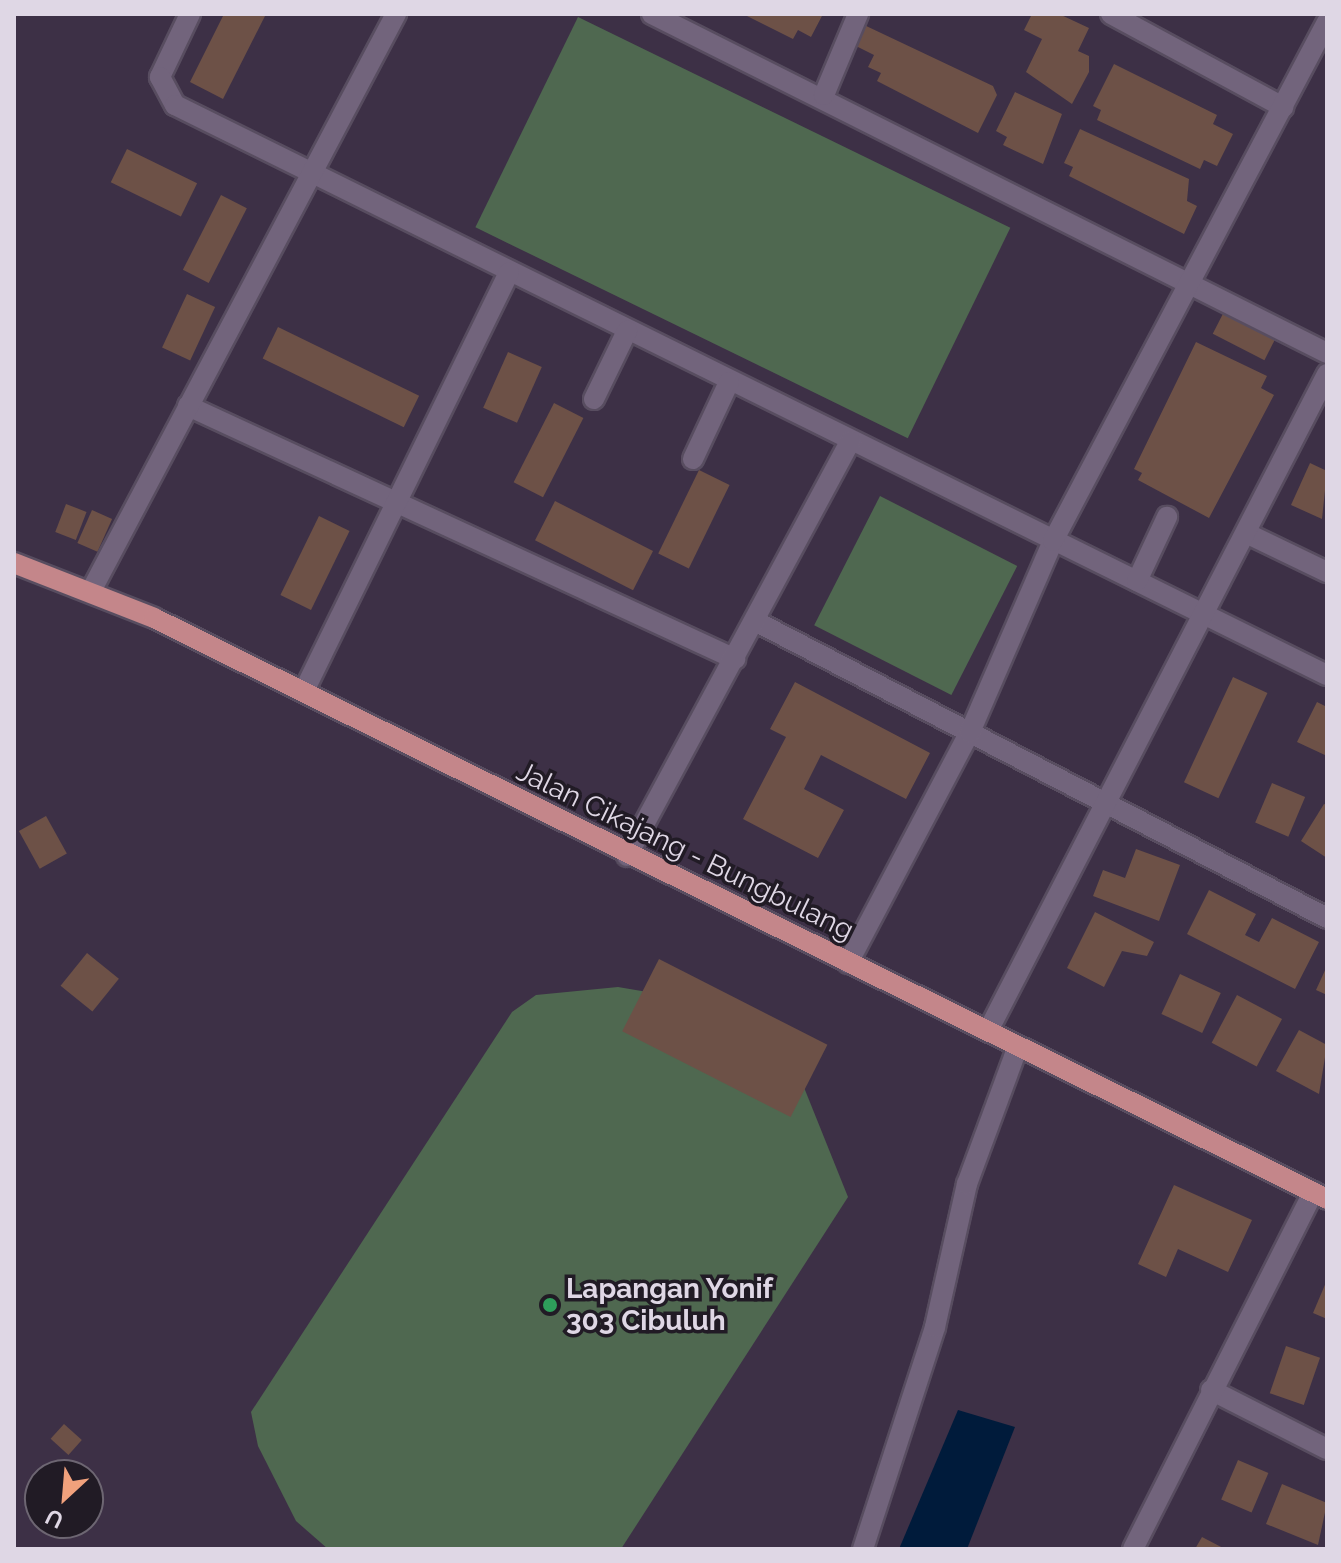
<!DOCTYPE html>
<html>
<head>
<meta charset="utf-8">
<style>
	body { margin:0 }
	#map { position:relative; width:1341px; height:1563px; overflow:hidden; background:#3d3046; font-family:Raleway,sans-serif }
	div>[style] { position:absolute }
	.green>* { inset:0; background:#4f6850; transform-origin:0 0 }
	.water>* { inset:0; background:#001b3b }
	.building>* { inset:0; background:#6d5147; transform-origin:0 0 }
	.roads { filter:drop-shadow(2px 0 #584d60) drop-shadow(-2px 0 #584d60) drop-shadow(0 2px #584d60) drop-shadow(0 -2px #584d60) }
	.minor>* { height:20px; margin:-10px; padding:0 10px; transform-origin:10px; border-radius:10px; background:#72647c }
	.major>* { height:20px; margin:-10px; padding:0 10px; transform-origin:10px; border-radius:10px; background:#c4868a }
	.dots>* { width:22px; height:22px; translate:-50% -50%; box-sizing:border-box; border:4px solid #211b25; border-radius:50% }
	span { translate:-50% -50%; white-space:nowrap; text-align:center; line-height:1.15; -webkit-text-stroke:7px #211b25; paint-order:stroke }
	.street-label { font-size:28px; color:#dfd7e5 }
	.poi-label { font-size:28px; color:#dfd7e5; font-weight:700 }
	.left { translate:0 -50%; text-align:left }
	.frame { position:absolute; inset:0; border:16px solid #dfd7e5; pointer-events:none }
	.north { position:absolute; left:24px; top:1459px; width:80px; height:80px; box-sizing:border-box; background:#211b25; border:2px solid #6d6672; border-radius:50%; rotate:206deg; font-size:22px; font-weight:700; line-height:32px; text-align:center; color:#dfd7e5 }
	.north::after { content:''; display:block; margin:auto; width:28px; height:36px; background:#f1a17c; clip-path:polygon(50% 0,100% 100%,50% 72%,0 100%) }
</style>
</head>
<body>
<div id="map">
	<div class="green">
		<i style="left:578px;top:17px;width:481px;height:234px;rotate:26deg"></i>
		<i style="left:880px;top:496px;width:154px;height:145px;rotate:27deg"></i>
		<i style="clip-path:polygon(618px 987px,671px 996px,801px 1080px,848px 1197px,621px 1549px,328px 1549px,296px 1521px,258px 1446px,251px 1412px,512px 1012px,536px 995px)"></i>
	</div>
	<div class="water">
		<i style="clip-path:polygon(958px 1410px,1015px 1427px,967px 1549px,899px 1549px)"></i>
	</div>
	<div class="building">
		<i style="clip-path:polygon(224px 14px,266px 14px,223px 99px,190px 82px)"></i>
		<i style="clip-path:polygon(743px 14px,823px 14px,811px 37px,798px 30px,793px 39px)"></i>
		<i style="clip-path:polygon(1032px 14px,1059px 14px,1089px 28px,1078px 51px,1089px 56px,1089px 72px,1072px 104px,1026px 72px,1042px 39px,1024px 30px)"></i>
		<i style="clip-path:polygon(862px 24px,993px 86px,997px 95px,978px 133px,877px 81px,881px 73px,868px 67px,874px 55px,852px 44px)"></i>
		<i style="clip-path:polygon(1114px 64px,1217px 115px,1213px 124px,1233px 134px,1217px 166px,1204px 160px,1200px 169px,1097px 120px,1101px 110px,1093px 106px)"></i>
		<i style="clip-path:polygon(1015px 92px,1062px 114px,1043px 164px,1003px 145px,1007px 137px,996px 131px)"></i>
		<i style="clip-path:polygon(1080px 129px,1189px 179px,1187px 201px,1197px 206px,1184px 234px,1069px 176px,1073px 167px,1064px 163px)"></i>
		<i style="left:127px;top:149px;width:78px;height:37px;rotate:26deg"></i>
		<i style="left:221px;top:195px;width:29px;height:84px;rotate:27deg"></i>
		<i style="left:187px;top:294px;width:31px;height:59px;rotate:25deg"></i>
		<i style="left:1230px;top:300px;width:58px;height:38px;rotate:27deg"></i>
		<i style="left:278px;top:327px;width:157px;height:35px;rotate:26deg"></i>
		<i style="clip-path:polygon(1196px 342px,1267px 376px,1261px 388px,1274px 395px,1209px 518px,1138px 480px,1142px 473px,1134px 469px)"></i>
		<i style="left:508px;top:352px;width:37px;height:61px;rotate:24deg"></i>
		<i style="left:554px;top:403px;width:33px;height:89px;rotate:27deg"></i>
		<i style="clip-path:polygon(1310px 463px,1327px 471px,1322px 519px,1291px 505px)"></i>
		<i style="left:699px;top:470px;width:34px;height:93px;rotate:26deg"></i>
		<i style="left:555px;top:501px;width:110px;height:44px;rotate:27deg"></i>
		<i style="left:66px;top:504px;width:22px;height:30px;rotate:21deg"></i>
		<i style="left:92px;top:510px;width:22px;height:36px;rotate:24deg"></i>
		<i style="left:319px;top:516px;width:34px;height:88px;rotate:26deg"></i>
		<i style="left:1233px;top:677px;width:38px;height:116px;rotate:25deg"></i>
		<i style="clip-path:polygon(795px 682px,930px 753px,906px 799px,821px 755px,804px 789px,844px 810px,818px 858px,743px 819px,786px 737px,770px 729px)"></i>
		<i style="clip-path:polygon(1317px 702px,1327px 707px,1327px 756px,1297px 742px)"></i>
		<i style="left:1272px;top:783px;width:36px;height:43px;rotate:23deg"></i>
		<i style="clip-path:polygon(1324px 804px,1327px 805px,1327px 858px,1301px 841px)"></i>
		<i style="left:46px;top:816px;width:43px;height:31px;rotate:61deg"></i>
		<i style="clip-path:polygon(1136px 849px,1180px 865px,1159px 921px,1093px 896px,1103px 870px,1125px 878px)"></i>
		<i style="clip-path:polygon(1209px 890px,1256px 914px,1245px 935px,1259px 942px,1272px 918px,1319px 942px,1295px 989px,1187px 934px)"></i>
		<i style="clip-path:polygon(1095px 912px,1154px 942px,1147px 956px,1122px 951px,1104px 987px,1067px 968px)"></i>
		<i style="left:87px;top:953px;width:41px;height:42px;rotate:39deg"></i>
		<i style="left:659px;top:959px;width:189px;height:81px;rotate:27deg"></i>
		<i style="clip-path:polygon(1327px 966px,1327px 995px,1316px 990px)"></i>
		<i style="left:1180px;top:974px;width:45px;height:44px;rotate:25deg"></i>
		<i style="left:1237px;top:995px;width:51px;height:54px;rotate:28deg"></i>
		<i style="clip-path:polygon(1299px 1030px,1327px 1045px,1319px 1094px,1276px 1071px)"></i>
		<i style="clip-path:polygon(1174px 1185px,1252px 1220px,1228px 1272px,1178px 1249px,1166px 1277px,1138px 1264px)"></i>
		<i style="clip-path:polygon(1327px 1280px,1327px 1319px,1313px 1313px)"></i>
		<i style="left:1286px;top:1346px;width:36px;height:50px;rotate:19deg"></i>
		<i style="left:64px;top:1424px;width:24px;height:20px;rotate:42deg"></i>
		<i style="left:1238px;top:1460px;width:33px;height:43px;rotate:23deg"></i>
		<i style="clip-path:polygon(1282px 1484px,1327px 1503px,1318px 1545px,1266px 1524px)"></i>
		<i style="clip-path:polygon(1202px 1537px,1225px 1549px,1195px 1549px)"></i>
	</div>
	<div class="roads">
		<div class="minor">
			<i style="left:190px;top:14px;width:70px;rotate:115.5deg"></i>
			<i style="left:160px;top:77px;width:32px;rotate:62deg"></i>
			<i style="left:175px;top:105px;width:1285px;rotate:26.33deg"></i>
			<i style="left:652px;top:14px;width:755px;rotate:26.67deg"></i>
			<i style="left:1111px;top:14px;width:196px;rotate:28.4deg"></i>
			<i style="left:824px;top:95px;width:88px;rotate:-67.2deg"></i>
			<i style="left:594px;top:399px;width:76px;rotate:-64.1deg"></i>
			<i style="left:188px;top:406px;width:603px;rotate:24.82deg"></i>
			<i style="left:693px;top:459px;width:85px;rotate:-64.9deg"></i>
			<i style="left:1248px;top:534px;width:88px;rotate:25.7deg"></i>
			<i style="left:1137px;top:581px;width:71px;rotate:-64.9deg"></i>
			<i style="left:91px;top:591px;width:653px;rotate:-62.14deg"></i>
			<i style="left:755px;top:621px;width:645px;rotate:27.44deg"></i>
			<i style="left:304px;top:691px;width:466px;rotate:-63.9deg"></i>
			<i style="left:627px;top:856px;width:471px;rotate:-61.7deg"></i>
			<i style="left:848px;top:963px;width:261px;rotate:-62.2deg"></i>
			<i style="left:970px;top:732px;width:208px;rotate:-66.5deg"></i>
			<i style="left:1053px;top:541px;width:587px;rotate:-62.17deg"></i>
			<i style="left:989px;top:1029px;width:737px;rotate:-62.7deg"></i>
			<i style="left:1211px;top:1390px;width:130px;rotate:27deg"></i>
			<i style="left:863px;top:1549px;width:233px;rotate:-72deg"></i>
			<i style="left:935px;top:1327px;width:147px;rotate:-77.4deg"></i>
			<i style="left:967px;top:1184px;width:144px;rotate:-69.7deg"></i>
			<i style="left:1133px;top:1549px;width:400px;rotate:-63.2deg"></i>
		</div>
		<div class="major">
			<i style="left:14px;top:563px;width:150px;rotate:21.4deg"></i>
			<i style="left:154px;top:618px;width:1309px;rotate:26.35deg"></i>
		</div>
	</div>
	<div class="dots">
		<i style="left:550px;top:1305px;background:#2e9e5b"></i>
	</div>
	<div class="street-label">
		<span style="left:685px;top:851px;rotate:26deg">Jalan Cikajang - Bungbulang</span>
	</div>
	<div class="poi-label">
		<span class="left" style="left:566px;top:1305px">Lapangan Yonif<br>303 Cibuluh</span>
	</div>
	<div class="frame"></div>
	<div class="north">U</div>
</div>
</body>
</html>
